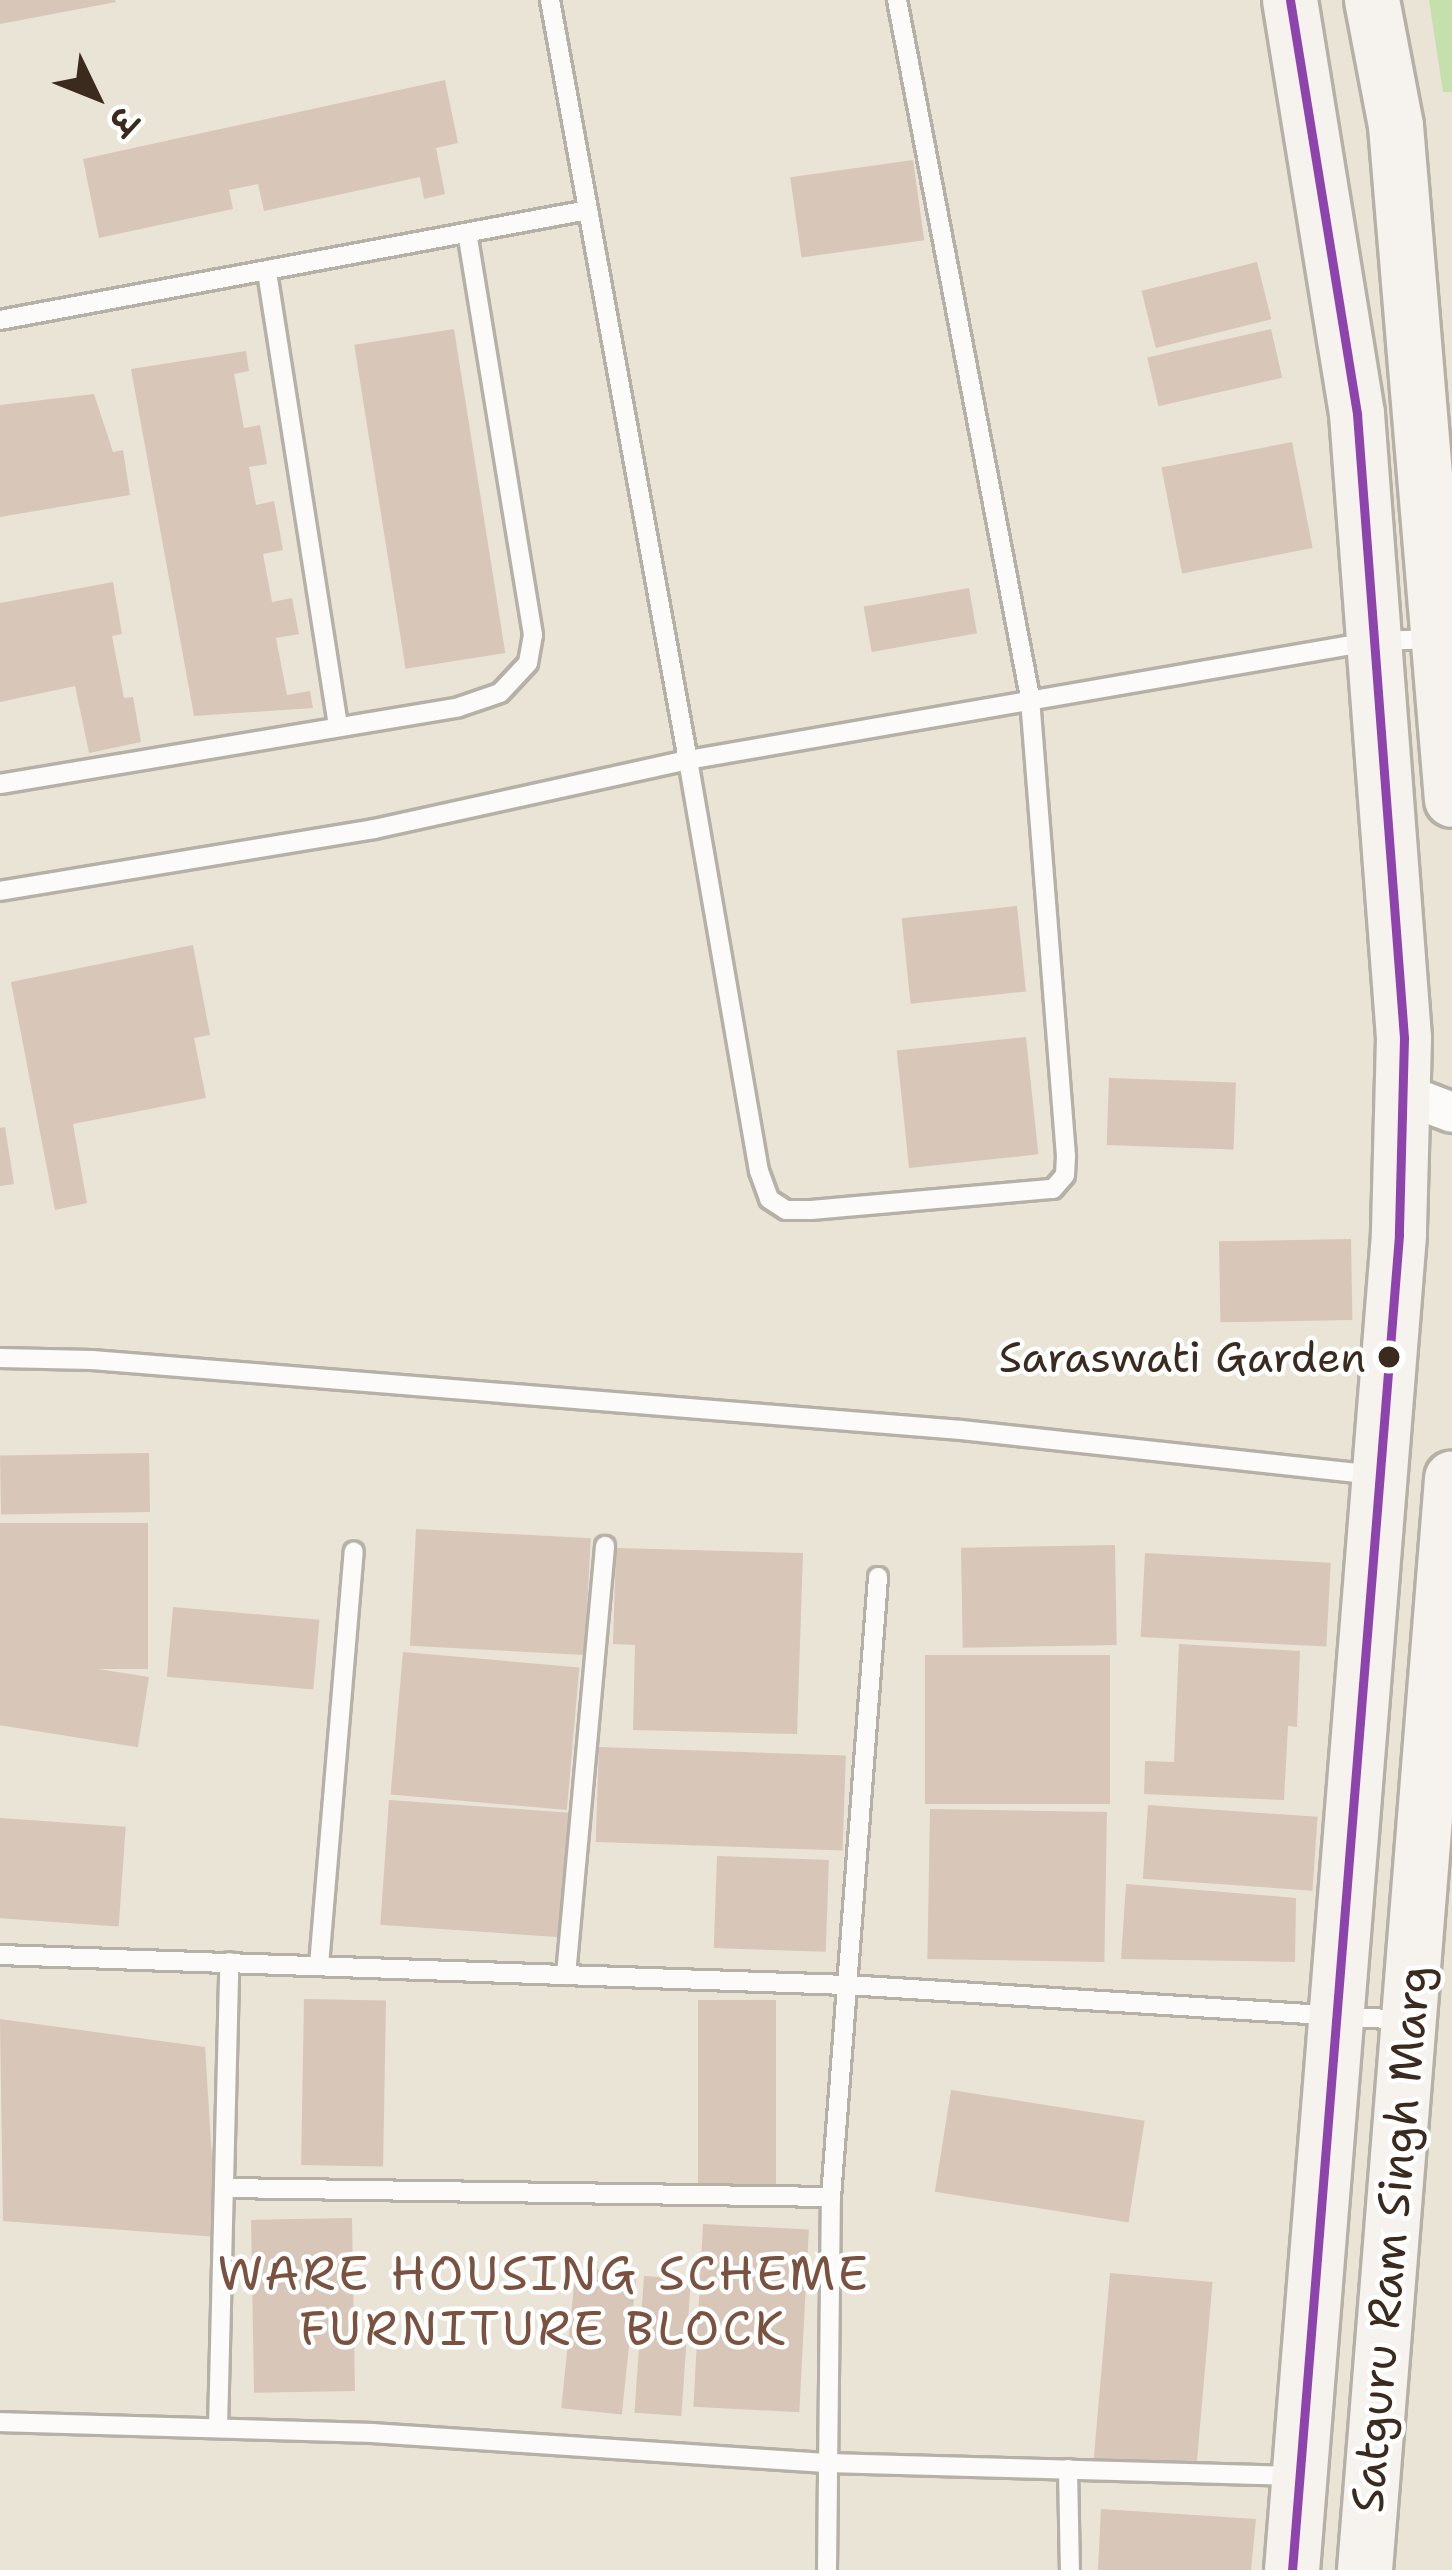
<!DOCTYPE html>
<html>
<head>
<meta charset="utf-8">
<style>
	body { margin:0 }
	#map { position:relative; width:1452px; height:2570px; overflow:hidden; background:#eae4d6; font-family:"Shantell Sans","Playpen Sans Deva",sans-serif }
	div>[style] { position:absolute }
	.green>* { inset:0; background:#c6e0ad }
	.building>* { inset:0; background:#d8c6b9; transform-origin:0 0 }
	.roads { filter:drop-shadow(3px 0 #b6b1a7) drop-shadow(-3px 0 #b6b1a7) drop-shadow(0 3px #b6b1a7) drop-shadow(0 -3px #b6b1a7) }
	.lane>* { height:18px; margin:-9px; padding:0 9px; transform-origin:9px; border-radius:9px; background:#fcfbf9 }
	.street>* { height:39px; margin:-19.5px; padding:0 19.5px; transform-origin:19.5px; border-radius:19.5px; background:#fcfbf9 }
	.secondary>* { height:54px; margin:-27px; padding:0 27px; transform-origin:27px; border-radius:27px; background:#f6f2ee }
	.bus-1>* { height:9px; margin:-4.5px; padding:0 4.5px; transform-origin:4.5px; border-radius:4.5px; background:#8e44ad }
	.dots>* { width:33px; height:33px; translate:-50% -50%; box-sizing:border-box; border:6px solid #fff; border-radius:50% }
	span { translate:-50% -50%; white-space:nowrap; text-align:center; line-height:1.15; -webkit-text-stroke:9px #fff; paint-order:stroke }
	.bus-label { font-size:42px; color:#3b2a1e }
	.right { translate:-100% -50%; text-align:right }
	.street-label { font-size:45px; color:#3b2a1e }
	.neighbourhood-label { font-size:48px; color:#7a523f; letter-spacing:3px }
	.north { position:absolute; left:36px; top:36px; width:120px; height:120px; -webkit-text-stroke:9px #fff; paint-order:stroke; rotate:133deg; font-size:33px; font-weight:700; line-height:48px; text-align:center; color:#3b2a1e }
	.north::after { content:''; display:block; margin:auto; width:42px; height:54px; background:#3b2a1e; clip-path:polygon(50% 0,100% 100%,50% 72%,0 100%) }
</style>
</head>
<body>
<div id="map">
	<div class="green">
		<i style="clip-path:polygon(1429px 0,1452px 0,1452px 92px,1443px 92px)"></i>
	</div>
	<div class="building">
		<i style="clip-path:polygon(0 0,115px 0,116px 2px,0 24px)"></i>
		<i style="clip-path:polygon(445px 80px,458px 143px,436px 148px,445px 194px,424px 199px,420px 177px,264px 211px,258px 184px,229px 190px,233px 209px,99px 238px,83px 159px)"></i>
		<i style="left:913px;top:160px;width:81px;height:124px;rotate:82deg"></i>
		<i style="left:1257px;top:262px;width:59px;height:119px;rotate:76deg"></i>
		<i style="left:454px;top:329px;width:328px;height:101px;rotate:81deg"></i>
		<i style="left:1271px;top:329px;width:50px;height:127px;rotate:77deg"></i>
		<i style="clip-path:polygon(246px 351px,249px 371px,234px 374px,244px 428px,260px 425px,267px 464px,249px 467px,256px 505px,274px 501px,283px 550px,263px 554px,272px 602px,292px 598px,299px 634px,276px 638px,287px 695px,310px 691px,313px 708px,194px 716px,131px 369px)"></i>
		<i style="clip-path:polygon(94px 394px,113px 452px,123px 450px,130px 495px,0 517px,0 405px)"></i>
		<i style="left:1292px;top:442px;width:108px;height:133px;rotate:79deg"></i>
		<i style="clip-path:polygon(113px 582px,122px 634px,112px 636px,124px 698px,133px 697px,141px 742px,89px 753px,75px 686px,0 702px,0 603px)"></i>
		<i style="left:969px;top:588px;width:46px;height:107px;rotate:80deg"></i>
		<i style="left:1017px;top:906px;width:86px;height:116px;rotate:84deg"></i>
		<i style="clip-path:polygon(193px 945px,210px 1035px,194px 1038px,206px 1098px,73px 1124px,87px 1203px,55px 1210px,11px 982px)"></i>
		<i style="left:1026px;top:1037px;width:118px;height:130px;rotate:84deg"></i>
		<i style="left:1109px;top:1078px;width:127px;height:67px;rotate:2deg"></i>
		<i style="clip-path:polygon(5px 1127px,14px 1184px,0 1186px,0 1128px)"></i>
		<i style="left:1351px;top:1239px;width:81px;height:132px;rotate:89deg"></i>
		<i style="left:149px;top:1453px;width:59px;height:149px;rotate:89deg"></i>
		<i style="left:148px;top:1523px;width:146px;height:148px;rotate:90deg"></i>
		<i style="left:416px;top:1529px;width:175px;height:117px;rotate:3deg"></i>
		<i style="left:1115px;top:1545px;width:100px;height:154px;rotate:89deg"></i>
		<i style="clip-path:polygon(616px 1548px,803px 1553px,797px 1734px,633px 1730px,635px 1645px,613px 1644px)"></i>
		<i style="left:1145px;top:1553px;width:186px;height:84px;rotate:3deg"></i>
		<i style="left:173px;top:1607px;width:147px;height:70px;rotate:5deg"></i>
		<i style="clip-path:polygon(1179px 1644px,1300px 1651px,1297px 1727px,1288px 1726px,1284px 1800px,1144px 1794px,1145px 1761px,1174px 1762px)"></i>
		<i style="left:403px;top:1652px;width:177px;height:143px;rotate:5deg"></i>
		<i style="left:925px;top:1655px;width:185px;height:149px"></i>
		<i style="left:149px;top:1677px;width:71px;height:149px;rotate:99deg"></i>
		<i style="left:599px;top:1747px;width:247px;height:95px;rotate:2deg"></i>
		<i style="left:389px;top:1800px;width:181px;height:125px;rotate:4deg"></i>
		<i style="left:1148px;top:1805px;width:170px;height:74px;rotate:4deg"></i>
		<i style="left:930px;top:1809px;width:177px;height:150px;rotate:1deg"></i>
		<i style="left:0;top:1818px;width:126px;height:100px;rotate:4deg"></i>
		<i style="left:717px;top:1856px;width:112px;height:92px;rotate:2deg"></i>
		<i style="clip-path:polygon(1126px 1884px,1296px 1898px,1295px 1962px,1121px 1959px)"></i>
		<i style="left:304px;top:1999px;width:82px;height:166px;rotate:1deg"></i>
		<i style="left:698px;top:2000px;width:78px;height:187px"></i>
		<i style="clip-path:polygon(0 2019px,205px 2047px,217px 2237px,3px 2221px)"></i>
		<i style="left:951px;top:2090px;width:196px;height:103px;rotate:9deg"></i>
		<i style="left:352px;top:2218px;width:173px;height:101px;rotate:89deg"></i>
		<i style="left:703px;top:2224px;width:106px;height:183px;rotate:3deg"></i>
		<i style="left:576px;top:2267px;width:61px;height:142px;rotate:6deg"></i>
		<i style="left:1110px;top:2273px;width:103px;height:194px;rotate:5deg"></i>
		<i style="left:644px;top:2276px;width:47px;height:137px;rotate:4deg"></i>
		<i style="clip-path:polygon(1101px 2509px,1256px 2519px,1251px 2570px,1098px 2570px)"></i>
	</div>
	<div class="roads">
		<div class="lane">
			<i style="left:550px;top:0;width:772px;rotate:79.71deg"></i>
			<i style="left:688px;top:760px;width:696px;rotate:-9.84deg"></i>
			<i style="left:1374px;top:641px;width:62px;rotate:-1.8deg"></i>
			<i style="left:267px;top:272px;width:460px;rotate:81.1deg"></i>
			<i style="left:0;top:320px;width:598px;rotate:-10.6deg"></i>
			<i style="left:0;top:784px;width:465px;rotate:-9.5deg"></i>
			<i style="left:459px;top:707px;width:43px;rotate:-18.9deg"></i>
			<i style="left:500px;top:693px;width:41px;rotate:-47deg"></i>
			<i style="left:528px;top:663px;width:28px;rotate:-80deg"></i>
			<i style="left:533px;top:635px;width:407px;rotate:-99.3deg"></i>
			<i style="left:0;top:891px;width:379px;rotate:-9.4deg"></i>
			<i style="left:374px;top:829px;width:321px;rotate:-12.4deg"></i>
			<i style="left:688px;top:760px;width:417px;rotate:80.2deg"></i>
			<i style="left:759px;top:1171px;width:30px;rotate:70deg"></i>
			<i style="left:769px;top:1199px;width:20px;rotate:33deg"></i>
			<i style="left:786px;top:1210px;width:25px"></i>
			<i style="left:811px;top:1210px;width:243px;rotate:-5deg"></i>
			<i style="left:1053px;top:1189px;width:18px;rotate:-49deg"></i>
			<i style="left:1065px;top:1175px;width:19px;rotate:-87deg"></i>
			<i style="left:1066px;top:1156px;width:460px;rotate:-94.5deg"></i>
			<i style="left:1030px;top:697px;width:710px;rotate:-100.8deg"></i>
			<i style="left:0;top:1358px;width:92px;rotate:1.2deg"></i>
			<i style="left:92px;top:1360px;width:872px;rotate:4.61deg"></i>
			<i style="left:961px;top:1430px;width:417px;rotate:6.2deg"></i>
			<i style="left:0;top:1955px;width:848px;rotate:2.03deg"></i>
			<i style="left:847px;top:1985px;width:557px;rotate:3.6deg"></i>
			<i style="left:319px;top:1965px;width:415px;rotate:-85.2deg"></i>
			<i style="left:566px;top:1975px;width:431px;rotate:-84.8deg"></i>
			<i style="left:224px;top:2188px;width:607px;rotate:0.85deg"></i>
			<i style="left:0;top:2422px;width:373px;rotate:1.7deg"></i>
			<i style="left:373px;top:2433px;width:456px;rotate:3.8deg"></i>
			<i style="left:828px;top:2463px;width:468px;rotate:1.6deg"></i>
			<i style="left:218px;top:2428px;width:466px;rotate:-88.6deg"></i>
			<i style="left:1068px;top:2469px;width:101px;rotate:88.9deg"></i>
			<i style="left:827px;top:2570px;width:373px;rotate:-89.4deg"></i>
			<i style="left:831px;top:2197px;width:622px;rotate:-85.66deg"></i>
		</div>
		<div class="street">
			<i style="left:1402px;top:1093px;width:53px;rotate:20.8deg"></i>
		</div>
		<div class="secondary">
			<i style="left:1290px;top:0;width:419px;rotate:80.8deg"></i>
			<i style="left:1357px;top:414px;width:626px;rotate:85.69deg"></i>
			<i style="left:1404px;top:1038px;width:197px;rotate:91.5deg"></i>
			<i style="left:1399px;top:1235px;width:1339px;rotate:94.58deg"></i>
			<i style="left:1372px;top:0;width:128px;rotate:79.2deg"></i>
			<i style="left:1396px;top:126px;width:676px;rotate:85.25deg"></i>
			<i style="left:1365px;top:2570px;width:1095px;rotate:-85.44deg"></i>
		</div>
	</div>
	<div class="bus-1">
		<i style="left:1290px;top:0;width:419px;rotate:80.8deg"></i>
		<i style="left:1357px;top:414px;width:626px;rotate:85.69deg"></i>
		<i style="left:1404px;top:1038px;width:197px;rotate:91.5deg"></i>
		<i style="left:1399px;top:1235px;width:1339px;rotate:94.58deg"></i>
	</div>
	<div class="dots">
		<i style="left:1389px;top:1357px;background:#3b2a1e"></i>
	</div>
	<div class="bus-label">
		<span class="right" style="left:1366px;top:1357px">Saraswati Garden</span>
	</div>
	<div class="street-label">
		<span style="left:1391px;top:2239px;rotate:-85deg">Satguru Ram Singh Marg</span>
	</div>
	<div class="neighbourhood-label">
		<span style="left:544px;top:2301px">WARE HOUSING SCHEME<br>FURNITURE BLOCK</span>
	</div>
	<div class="north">उ</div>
</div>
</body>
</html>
